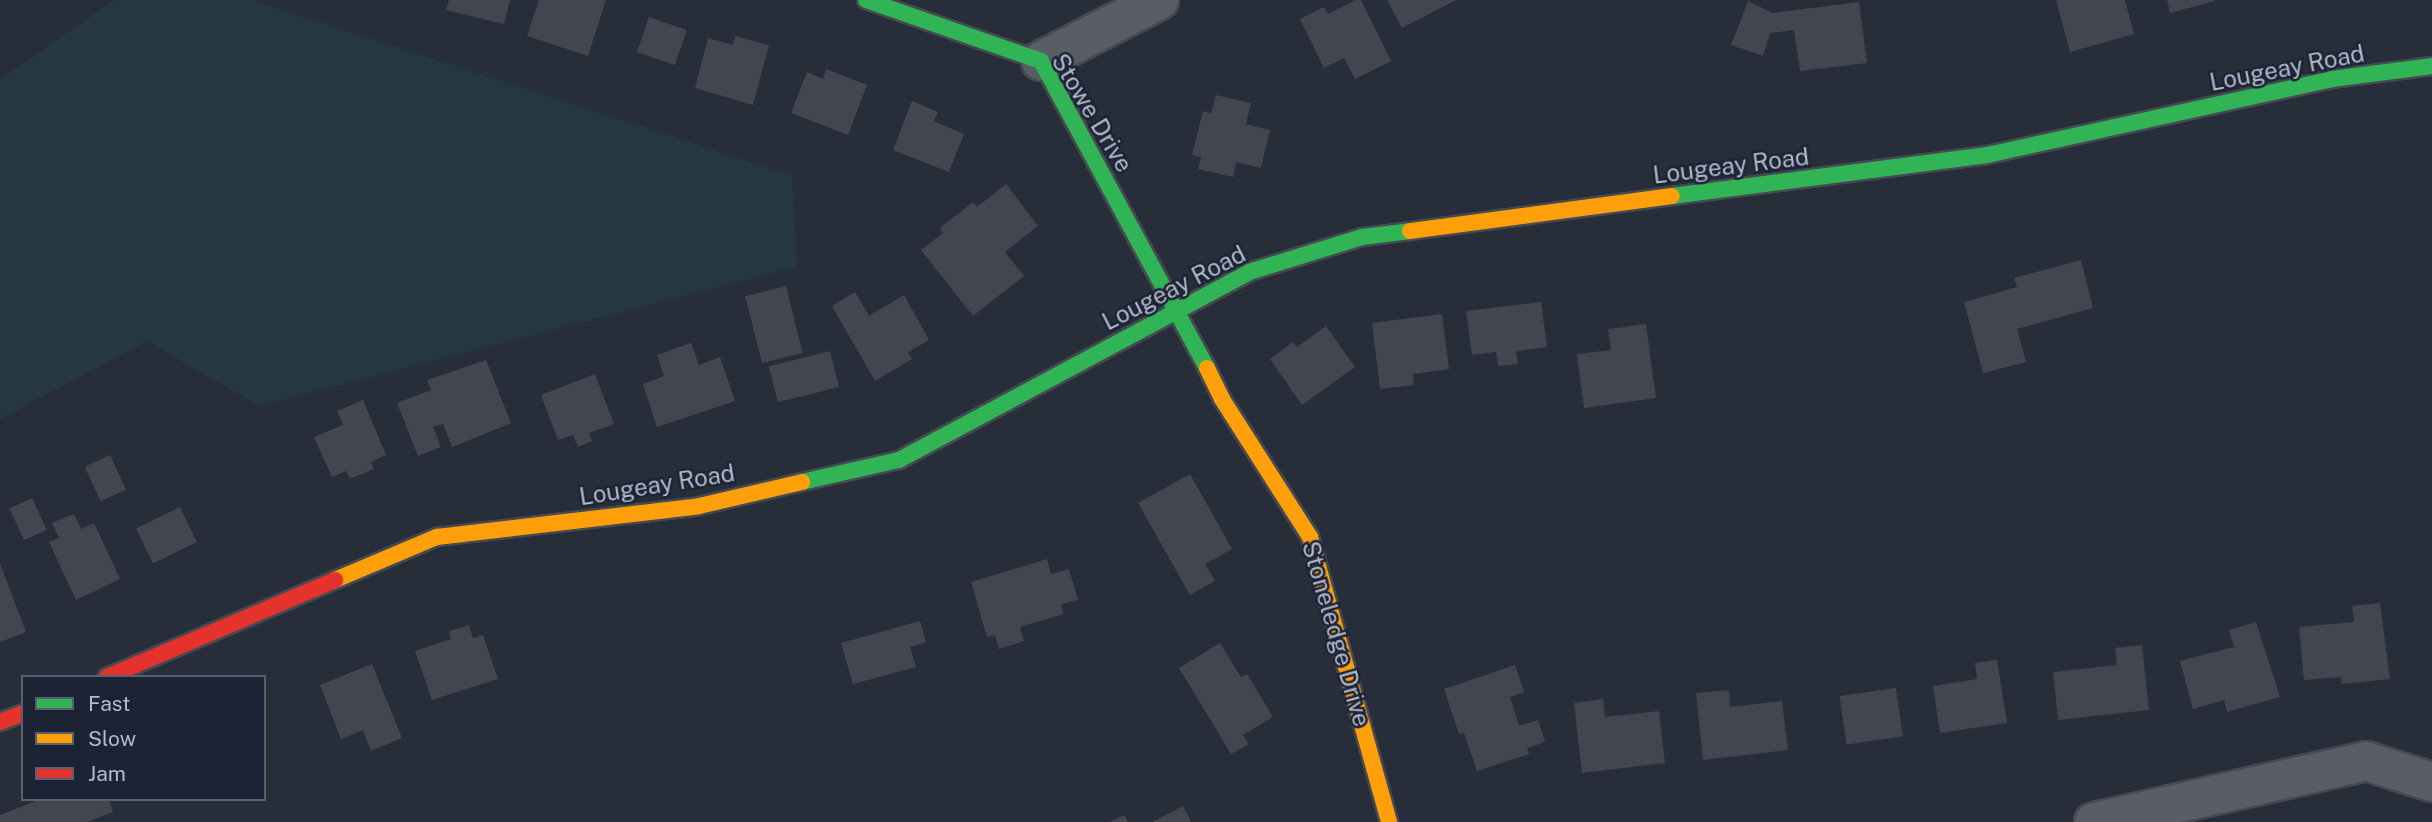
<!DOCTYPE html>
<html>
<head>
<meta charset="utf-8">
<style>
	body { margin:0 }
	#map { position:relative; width:2432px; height:822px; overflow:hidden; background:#282e39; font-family:"Public Sans",sans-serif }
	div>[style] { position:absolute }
	.green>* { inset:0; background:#25383f }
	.building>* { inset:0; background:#414650; transform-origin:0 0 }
	.roads { filter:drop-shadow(2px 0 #454951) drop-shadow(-2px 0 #454951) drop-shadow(0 2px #454951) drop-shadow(0 -2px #454951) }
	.street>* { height:38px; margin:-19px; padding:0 19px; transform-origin:19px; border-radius:19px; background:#595d66 }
	.fast>* { height:16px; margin:-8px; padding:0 8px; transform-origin:8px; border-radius:8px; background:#30b455 }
	.slow>* { height:16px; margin:-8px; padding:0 8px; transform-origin:8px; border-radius:8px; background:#ff9f0a }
	.jam>* { height:16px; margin:-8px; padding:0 8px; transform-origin:8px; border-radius:8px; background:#e5322d }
	span { translate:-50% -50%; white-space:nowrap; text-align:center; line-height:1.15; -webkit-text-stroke:5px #1b2334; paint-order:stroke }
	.street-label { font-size:24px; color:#b2b9ca }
	.legend { position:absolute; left:21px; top:675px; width:245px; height:126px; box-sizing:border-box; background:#1b2334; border:2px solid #575f70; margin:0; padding:9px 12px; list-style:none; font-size:21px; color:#b2b9ca }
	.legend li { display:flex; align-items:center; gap:14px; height:35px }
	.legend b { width:35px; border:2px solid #575f70 }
</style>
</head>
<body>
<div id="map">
	<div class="green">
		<i style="clip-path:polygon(115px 0,252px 0,792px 175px,797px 267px,259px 406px,147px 341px,0 419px,0 79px)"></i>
	</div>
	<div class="building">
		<i style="clip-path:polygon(449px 0,510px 0,504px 24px,446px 10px)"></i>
		<i style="clip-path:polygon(539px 0,606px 0,588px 56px,527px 36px)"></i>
		<i style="clip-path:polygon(1356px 0,1361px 0,1391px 61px,1355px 79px,1344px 58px,1324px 68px,1300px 19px,1324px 7px,1328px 14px)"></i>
		<i style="clip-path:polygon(1387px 0,1456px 0,1402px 28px)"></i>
		<i style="clip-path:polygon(2056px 0,2125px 0,2134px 34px,2070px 52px)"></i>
		<i style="clip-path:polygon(2167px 0,2215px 0,2215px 1px,2170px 13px)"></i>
		<i style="clip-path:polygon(1748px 1px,1772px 13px,1859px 2px,1867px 63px,1800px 71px,1794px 30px,1770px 33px,1763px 56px,1731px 45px)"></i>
		<i style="left:649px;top:17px;width:40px;height:37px;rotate:19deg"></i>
		<i style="clip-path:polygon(735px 36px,769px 45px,753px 105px,695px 88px,708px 38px,733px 45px)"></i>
		<i style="clip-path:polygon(826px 69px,867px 85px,848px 135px,791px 113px,807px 72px,823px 79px)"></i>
		<i style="clip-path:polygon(1216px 95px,1251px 103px,1246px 124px,1270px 130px,1261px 168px,1236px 162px,1233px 177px,1198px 169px,1201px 157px,1192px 155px,1203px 111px,1211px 114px)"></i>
		<i style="clip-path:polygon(912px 101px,938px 112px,934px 121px,964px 134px,949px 172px,893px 150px)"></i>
		<i style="clip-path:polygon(1006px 184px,1038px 226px,1005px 252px,1024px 276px,973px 316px,921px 250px,943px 233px,940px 228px,973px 202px,977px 207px)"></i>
		<i style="clip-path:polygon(2081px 260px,2093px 308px,2017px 329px,2026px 362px,1983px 373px,1964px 302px,2017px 287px,2014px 278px)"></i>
		<i style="left:786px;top:286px;width:69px;height:42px;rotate:76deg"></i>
		<i style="clip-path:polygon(855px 292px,869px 316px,904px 295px,929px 340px,908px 352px,912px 359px,875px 381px,832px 306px)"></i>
		<i style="clip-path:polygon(1541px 302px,1547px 347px,1516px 351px,1518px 364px,1498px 366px,1496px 352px,1472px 355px,1466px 311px)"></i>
		<i style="clip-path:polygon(1442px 314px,1449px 369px,1413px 374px,1414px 385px,1380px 389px,1372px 323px)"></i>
		<i style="clip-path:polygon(1646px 324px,1656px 398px,1584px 408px,1577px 354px,1611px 350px,1608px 329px)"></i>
		<i style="clip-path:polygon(1326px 326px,1355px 367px,1302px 405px,1270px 359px,1293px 342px,1297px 347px)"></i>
		<i style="clip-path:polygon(691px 343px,699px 365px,720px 357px,735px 401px,657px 427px,643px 384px,664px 376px,657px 355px)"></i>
		<i style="left:830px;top:351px;width:37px;height:63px;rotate:76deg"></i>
		<i style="clip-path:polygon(486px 360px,511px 423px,452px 447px,443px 424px,433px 427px,441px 447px,418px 456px,397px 403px,431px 390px,427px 380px)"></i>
		<i style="clip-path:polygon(595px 374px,614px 424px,589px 433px,592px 441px,578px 447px,573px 435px,558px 440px,541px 395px)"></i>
		<i style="clip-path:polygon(363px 400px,386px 455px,371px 462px,374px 469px,350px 479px,346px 471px,332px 477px,314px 437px,343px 425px,337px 411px)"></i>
		<i style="left:110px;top:455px;width:38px;height:28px;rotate:65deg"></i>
		<i style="clip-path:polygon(1190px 474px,1232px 549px,1205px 564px,1215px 581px,1190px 595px,1138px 503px)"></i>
		<i style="left:32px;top:498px;width:35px;height:25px;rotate:65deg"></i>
		<i style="left:180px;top:507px;width:39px;height:49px;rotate:64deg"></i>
		<i style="clip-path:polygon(74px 514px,81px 529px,94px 523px,120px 579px,76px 600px,49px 542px,59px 538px,52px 523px)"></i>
		<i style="clip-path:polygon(1047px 559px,1051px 574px,1069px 569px,1078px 600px,1061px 604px,1063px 614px,1020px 627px,1024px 641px,999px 649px,995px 635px,987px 637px,971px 582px)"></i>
		<i style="clip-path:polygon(0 563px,26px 632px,0 642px)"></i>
		<i style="clip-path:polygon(2380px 603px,2390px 679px,2342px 684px,2341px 677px,2304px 680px,2299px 627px,2354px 622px,2352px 606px)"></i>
		<i style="clip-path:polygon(920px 621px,926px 642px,910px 647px,916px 667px,853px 684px,841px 643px)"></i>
		<i style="clip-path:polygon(2256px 622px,2280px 697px,2227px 712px,2224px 700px,2193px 709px,2180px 661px,2234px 647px,2229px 630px)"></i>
		<i style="clip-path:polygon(469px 625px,473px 638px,483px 635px,498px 679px,432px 700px,415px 651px,451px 639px,449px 631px)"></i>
		<i style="clip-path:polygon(1220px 643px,1241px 677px,1247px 674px,1273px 717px,1243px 735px,1249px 744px,1231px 754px,1179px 668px)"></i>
		<i style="clip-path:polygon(2142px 645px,2149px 710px,2058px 720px,2053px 672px,2117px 665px,2115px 648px)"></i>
		<i style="clip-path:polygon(1997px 660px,2007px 723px,1940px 733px,1933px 686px,1977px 679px,1975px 663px)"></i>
		<i style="clip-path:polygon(372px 664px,402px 738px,371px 751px,363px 730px,341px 739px,320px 685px)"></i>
		<i style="clip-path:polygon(1515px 665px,1524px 692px,1510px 697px,1519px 726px,1538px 720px,1545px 742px,1527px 748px,1529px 754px,1477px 771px,1464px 733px,1459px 734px,1444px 689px)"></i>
		<i style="left:1896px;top:688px;width:49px;height:57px;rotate:82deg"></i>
		<i style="clip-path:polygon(1729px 690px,1730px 707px,1782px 701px,1788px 750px,1703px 760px,1696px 693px)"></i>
		<i style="clip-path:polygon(1603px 699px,1605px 717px,1659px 711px,1665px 763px,1582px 773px,1574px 703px)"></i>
		<i style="clip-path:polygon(41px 799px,109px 799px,113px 812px,87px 822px,0 822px,0 815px)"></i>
		<i style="clip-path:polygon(1183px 806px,1191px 822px,1152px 822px)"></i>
		<i style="clip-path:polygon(1124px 815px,1128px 822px,1110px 822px)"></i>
	</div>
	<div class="roads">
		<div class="street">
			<i style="left:1041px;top:61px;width:133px;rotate:-27.3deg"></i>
			<i style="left:2094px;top:822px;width:279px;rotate:-12.6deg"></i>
			<i style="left:2366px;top:761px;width:69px;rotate:17.7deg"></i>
		</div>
		<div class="fast">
			<i style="left:866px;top:0;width:185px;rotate:19.2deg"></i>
			<i style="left:1041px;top:61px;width:349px;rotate:61.6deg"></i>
			<i style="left:1672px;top:196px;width:318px;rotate:-7.4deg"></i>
			<i style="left:1987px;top:155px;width:353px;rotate:-12.4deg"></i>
			<i style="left:2332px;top:79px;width:101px;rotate:-7.4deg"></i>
			<i style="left:802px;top:482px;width:99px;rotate:-12.8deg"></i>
			<i style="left:899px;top:460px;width:397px;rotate:-28.2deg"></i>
			<i style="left:1249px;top:272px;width:118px;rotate:-17.2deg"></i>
			<i style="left:1362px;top:237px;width:48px;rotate:-7.1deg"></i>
		</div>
		<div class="slow">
			<i style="left:1410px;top:231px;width:264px;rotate:-7.6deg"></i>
			<i style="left:1207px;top:368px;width:34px;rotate:64deg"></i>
			<i style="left:1222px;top:399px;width:164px;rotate:57.5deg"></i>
			<i style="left:1310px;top:537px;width:296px;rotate:74.5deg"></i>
			<i style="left:335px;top:580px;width:111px;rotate:-22.9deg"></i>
			<i style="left:437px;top:537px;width:264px;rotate:-6.7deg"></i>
			<i style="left:699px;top:506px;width:106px;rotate:-13.1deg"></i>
		</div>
		<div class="jam">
			<i style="left:107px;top:677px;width:248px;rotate:-23deg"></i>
			<i style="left:0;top:722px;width:25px;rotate:-21deg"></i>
		</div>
	</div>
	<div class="street-label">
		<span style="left:2287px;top:68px;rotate:-11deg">Lougeay Road</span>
		<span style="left:1092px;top:113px;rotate:59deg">Stowe Drive</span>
		<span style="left:1731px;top:166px;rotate:-7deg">Lougeay Road</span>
		<span style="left:1174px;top:288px;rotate:-27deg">Lougeay Road</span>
		<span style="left:657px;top:485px;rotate:-9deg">Lougeay Road</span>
		<span style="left:1336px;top:634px;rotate:74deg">Stoneledge Drive</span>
	</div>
	<ul class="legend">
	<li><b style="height:9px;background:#30b455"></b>Fast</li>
	<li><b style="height:9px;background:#ff9f0a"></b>Slow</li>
	<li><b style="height:9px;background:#e5322d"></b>Jam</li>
	</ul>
</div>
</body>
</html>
